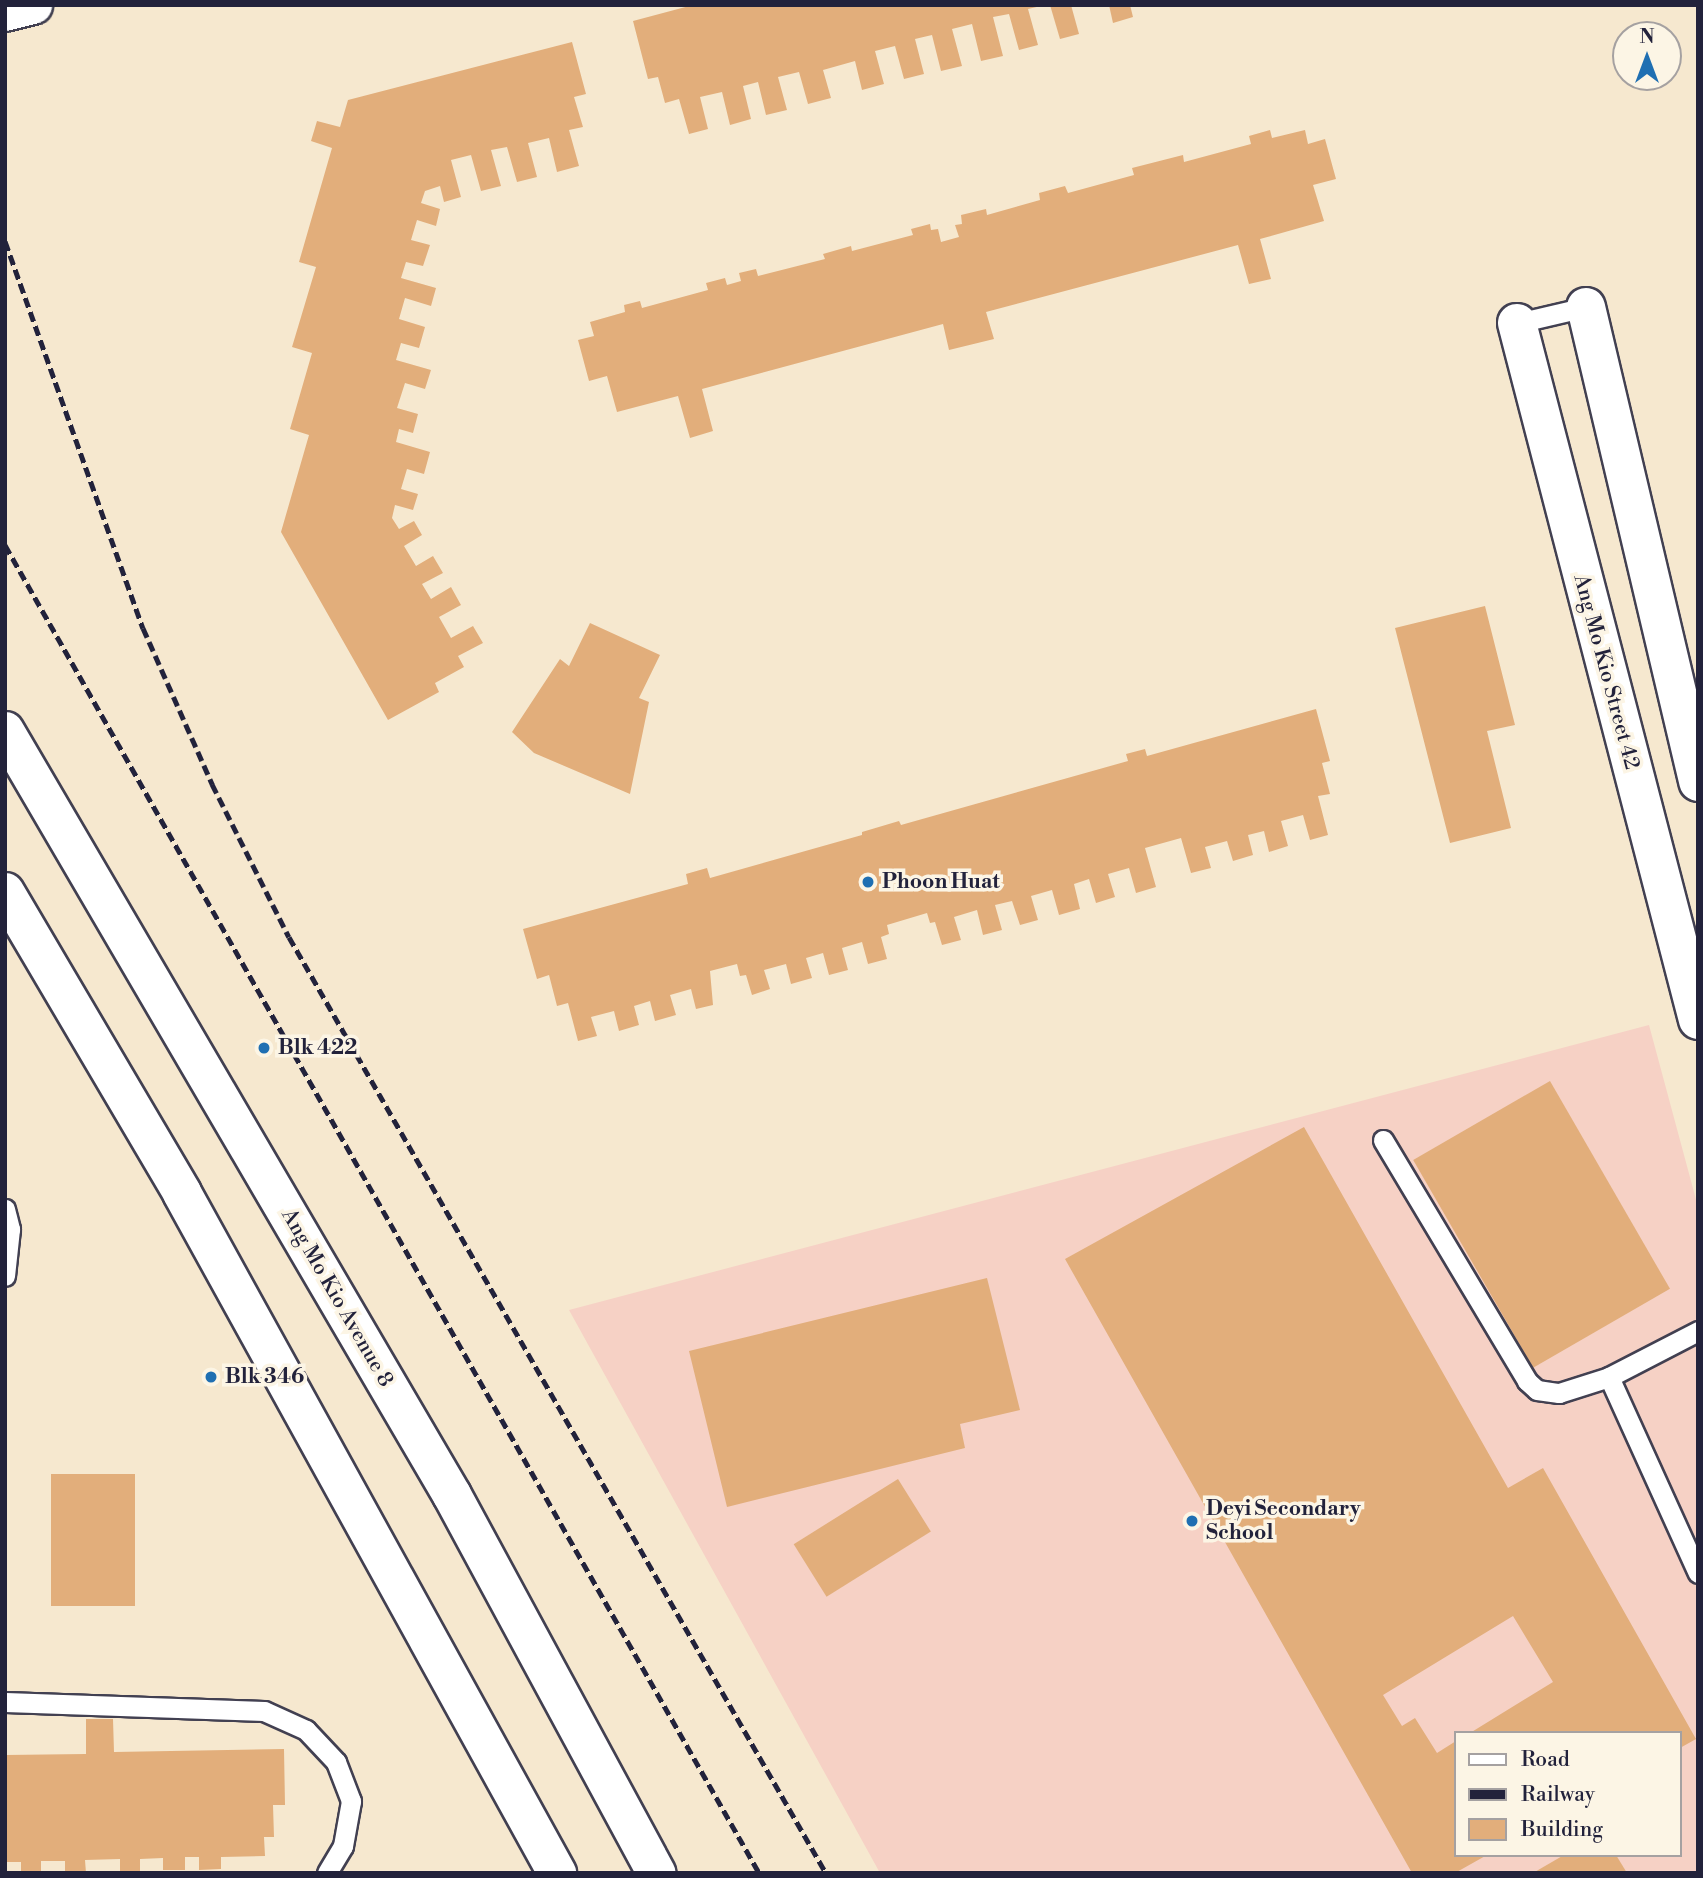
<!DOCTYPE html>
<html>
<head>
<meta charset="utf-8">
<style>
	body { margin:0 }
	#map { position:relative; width:1703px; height:1878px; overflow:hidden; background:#f6e8cf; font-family:"Libre Bodoni",serif }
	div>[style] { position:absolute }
	.built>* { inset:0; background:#f6d1c5 }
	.building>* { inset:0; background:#e2ae7b; transform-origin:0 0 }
	.roads { filter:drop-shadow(2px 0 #424051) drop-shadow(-2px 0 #424051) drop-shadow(0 2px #424051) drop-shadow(0 -2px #424051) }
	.lane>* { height:19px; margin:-9.5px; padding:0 9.5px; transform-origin:9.5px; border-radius:9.5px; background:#fff }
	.street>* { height:38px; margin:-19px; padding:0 19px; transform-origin:19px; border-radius:19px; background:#fff }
	.primary>* { height:38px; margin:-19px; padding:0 19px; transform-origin:19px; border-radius:19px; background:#fff }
	.rail>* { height:5px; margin-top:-2.5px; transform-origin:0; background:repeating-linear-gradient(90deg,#22223b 0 10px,transparent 0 15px) }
	.dots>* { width:19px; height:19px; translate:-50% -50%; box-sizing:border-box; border:4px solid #fcf5e5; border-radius:50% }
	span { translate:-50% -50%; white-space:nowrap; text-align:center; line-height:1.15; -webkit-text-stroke:7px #fcf5e5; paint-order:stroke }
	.street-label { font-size:21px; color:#22223b }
	.poi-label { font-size:21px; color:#22223b; font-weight:700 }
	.left { translate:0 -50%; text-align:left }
	.frame { position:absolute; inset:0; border:7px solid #22223b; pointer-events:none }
	.legend { position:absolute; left:1454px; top:1731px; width:228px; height:126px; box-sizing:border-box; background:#fcf5e5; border:2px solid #a5a1a1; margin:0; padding:9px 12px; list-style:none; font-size:21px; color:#22223b }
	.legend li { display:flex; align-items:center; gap:14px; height:35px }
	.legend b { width:35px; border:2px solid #a5a1a1 }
	.north { position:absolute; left:1612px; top:21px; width:70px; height:70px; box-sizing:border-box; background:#fcf5e5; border:2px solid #a5a1a1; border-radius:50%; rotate:0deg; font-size:19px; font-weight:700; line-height:28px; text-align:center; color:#22223b }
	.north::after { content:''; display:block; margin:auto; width:24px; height:32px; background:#1f6fb2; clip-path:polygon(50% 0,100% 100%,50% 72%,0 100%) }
</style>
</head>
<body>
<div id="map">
	<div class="built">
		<i style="clip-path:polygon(evenodd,1649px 1025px,1698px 1207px,1698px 1873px,880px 1873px,569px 1310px,1649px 1025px,1456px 1733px,1680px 1733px,1680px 1855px,1456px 1855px,1456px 1733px)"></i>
	</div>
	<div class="building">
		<i style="clip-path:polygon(693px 5px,1041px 5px,1041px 6px,1028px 9px,1038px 45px,1019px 50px,1009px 14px,993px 17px,1003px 56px,981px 61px,972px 24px,952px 29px,962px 66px,941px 71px,932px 35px,915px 39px,924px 74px,904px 79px,895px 46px,875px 51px,884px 84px,862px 90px,855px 61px,823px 70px,831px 98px,808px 104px,799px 72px,778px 77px,787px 110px,766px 115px,758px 82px,743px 86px,751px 119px,730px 125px,722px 92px,700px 97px,708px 129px,689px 134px,679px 99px,665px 103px,658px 77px,648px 79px,633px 21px)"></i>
		<i style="clip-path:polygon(1050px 5px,1071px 5px,1079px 34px,1060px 39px)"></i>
		<i style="clip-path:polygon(1109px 5px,1130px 5px,1133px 17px,1113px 23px)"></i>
		<i style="clip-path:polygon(572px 42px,586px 94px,574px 97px,583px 127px,569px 130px,579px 166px,557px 172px,549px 138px,528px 143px,537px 177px,517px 182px,507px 147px,491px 150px,501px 186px,481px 191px,471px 155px,451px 160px,461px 197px,444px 202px,440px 186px,425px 191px,421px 203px,440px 209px,436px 226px,417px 220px,411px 240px,430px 245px,423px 266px,406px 262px,401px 278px,436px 288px,431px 306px,405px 298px,399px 319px,425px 327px,419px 348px,401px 343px,396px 360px,431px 370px,425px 389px,405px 383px,397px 408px,418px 414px,413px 433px,399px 429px,396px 442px,430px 452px,424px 474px,407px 469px,401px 489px,418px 494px,413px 510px,395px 505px,392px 518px,399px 529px,414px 521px,422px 535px,404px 546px,416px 566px,433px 556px,443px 573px,422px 584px,431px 599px,451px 587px,461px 605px,439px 617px,451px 638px,473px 626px,483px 643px,458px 656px,464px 667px,435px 683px,439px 692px,388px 720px,281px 532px,309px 435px,290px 429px,312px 353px,292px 347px,316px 267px,299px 262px,332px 148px,311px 141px,317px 121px,340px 127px,348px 100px)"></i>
		<i style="clip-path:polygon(1270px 130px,1272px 138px,1305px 130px,1308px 144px,1325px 139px,1336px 179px,1313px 185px,1324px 221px,1260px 239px,1271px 279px,1249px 284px,1238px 245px,986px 312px,994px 339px,949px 350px,943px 324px,702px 389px,713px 431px,690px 438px,678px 396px,617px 412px,607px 376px,589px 381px,578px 340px,594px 336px,590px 322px,625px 312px,624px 305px,640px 301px,642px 308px,708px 290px,706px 283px,725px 278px,727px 285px,741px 281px,739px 273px,756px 269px,758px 276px,825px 259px,823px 254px,851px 246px,852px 251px,913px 235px,911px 229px,930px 224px,931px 230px,938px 229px,941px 242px,959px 237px,955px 225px,962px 224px,961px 215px,986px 209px,987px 215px,1040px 200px,1039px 193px,1065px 186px,1068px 193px,1134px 175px,1132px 168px,1183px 155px,1184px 162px,1251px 144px,1249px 136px)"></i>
		<i style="clip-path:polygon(1485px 606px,1515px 725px,1487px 731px,1511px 828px,1450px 843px,1395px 628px)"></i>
		<i style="clip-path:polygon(590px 623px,660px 655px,639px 698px,649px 702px,630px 794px,534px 753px,512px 732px,560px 659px,569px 666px)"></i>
		<i style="clip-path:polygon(1316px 709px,1330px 761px,1322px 763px,1330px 794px,1318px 796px,1328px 835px,1310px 840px,1303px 815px,1281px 821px,1288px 846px,1269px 852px,1264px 831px,1248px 835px,1253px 855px,1233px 861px,1227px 841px,1205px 847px,1211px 868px,1191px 873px,1181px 838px,1145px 848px,1156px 887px,1136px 893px,1129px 868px,1108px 874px,1115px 897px,1096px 903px,1089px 879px,1074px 884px,1080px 909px,1059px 915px,1052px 890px,1031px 896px,1038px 920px,1020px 925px,1012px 901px,995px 905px,1002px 930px,983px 935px,977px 910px,954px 917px,961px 940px,942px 945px,935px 922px,930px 923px,927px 913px,887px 925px,889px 934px,881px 937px,887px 959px,868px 964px,862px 942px,842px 948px,848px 970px,829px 975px,823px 953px,806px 958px,812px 978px,791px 984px,786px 964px,764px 970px,770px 989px,752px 995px,746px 975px,740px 976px,737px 964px,710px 971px,713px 1005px,696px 1009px,691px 989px,670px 995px,676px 1015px,655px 1021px,650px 1001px,634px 1006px,639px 1025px,619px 1031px,614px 1011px,591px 1017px,597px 1036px,578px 1041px,568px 1003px,557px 1006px,549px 975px,537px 979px,523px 929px,688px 884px,686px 874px,707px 868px,710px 878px,862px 835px,862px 832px,899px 821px,901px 825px,1128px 761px,1126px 754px,1145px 749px,1147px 756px)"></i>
		<i style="left:1550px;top:1081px;width:240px;height:158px;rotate:60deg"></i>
		<i style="clip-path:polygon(1304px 1127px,1508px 1488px,1543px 1468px,1696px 1739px,1680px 1748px,1680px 1733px,1470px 1733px,1553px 1682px,1513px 1616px,1383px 1695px,1402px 1726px,1415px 1718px,1437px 1753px,1456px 1741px,1456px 1855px,1487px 1855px,1455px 1873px,1412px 1873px,1065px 1259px)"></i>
		<i style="clip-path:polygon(987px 1278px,1020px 1410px,960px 1424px,965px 1448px,727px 1507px,689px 1351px)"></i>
		<i style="left:51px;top:1474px;width:84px;height:132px"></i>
		<i style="left:898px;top:1479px;width:62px;height:123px;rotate:58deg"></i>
		<i style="clip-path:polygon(86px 1719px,113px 1719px,114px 1752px,284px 1749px,285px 1805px,273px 1805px,274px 1837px,264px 1837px,265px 1856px,221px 1857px,221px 1869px,199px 1870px,199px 1857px,185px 1857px,185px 1870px,163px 1870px,163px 1858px,140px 1859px,140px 1871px,120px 1871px,120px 1859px,85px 1860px,86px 1873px,65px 1873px,65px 1861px,41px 1861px,41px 1873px,21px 1873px,21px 1862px,5px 1862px,5px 1755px,86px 1754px)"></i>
		<i style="clip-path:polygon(1564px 1855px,1616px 1855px,1627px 1873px,1533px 1873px)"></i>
	</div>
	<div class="roads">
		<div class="lane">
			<i style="left:1517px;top:323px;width:71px;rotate:-13.1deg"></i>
			<i style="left:1383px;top:1140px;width:281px;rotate:59.1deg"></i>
			<i style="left:1527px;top:1381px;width:13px;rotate:42deg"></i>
			<i style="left:1537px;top:1390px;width:22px;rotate:8deg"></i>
			<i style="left:1559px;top:1393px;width:52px;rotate:-17.7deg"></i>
			<i style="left:1609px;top:1377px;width:100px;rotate:-27.3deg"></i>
			<i style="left:5px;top:1209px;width:21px;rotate:76deg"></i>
			<i style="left:10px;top:1229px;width:47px;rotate:96.1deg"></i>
			<i style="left:1609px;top:1377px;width:215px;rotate:65.6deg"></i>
			<i style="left:5px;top:1702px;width:259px;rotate:2deg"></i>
			<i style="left:264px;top:1711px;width:46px;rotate:24.3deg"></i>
			<i style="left:306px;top:1730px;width:44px;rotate:46.8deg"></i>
			<i style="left:336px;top:1762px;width:42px;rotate:69deg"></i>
			<i style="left:351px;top:1801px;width:46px;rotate:100.1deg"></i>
			<i style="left:343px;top:1846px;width:31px;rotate:121deg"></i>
		</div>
		<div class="street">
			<i style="left:1586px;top:307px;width:488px;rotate:76.7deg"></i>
			<i style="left:1517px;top:323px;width:720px;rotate:75.44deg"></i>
		</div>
		<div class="primary">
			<i style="left:5px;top:12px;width:29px;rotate:-14deg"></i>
			<i style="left:5px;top:731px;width:885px;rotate:59.67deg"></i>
			<i style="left:452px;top:1495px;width:430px;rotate:61.6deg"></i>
			<i style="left:5px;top:892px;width:349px;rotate:59.5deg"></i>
			<i style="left:182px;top:1193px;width:777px;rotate:61.12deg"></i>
		</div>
	</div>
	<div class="rail">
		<i style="left:5px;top:241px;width:411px;rotate:70.4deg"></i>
		<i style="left:143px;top:628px;width:171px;rotate:66.1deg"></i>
		<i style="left:212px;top:784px;width:171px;rotate:63.3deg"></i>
		<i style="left:289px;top:937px;width:1079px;rotate:60.16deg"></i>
		<i style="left:5px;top:545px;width:1527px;rotate:60.41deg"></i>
	</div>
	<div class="dots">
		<i style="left:868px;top:882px;background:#1f6fb2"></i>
		<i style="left:264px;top:1048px;background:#1f6fb2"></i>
		<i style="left:211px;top:1377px;background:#1f6fb2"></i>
		<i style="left:1192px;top:1521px;background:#1f6fb2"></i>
	</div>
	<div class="street-label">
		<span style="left:1606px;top:672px;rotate:75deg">Ang Mo Kio Street 42</span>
		<span style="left:337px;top:1298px;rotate:60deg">Ang Mo Kio Avenue 8</span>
	</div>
	<div class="poi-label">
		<span class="left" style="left:882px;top:882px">Phoon Huat</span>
		<span class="left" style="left:278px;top:1048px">Blk 422</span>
		<span class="left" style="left:225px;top:1377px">Blk 346</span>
		<span class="left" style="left:1206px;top:1521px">Deyi Secondary<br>School</span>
	</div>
	<div class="frame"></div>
	<ul class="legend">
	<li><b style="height:9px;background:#fff"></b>Road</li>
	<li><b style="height:9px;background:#22223b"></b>Railway</li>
	<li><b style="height:19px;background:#e2ae7b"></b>Building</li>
	</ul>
	<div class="north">N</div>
</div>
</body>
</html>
